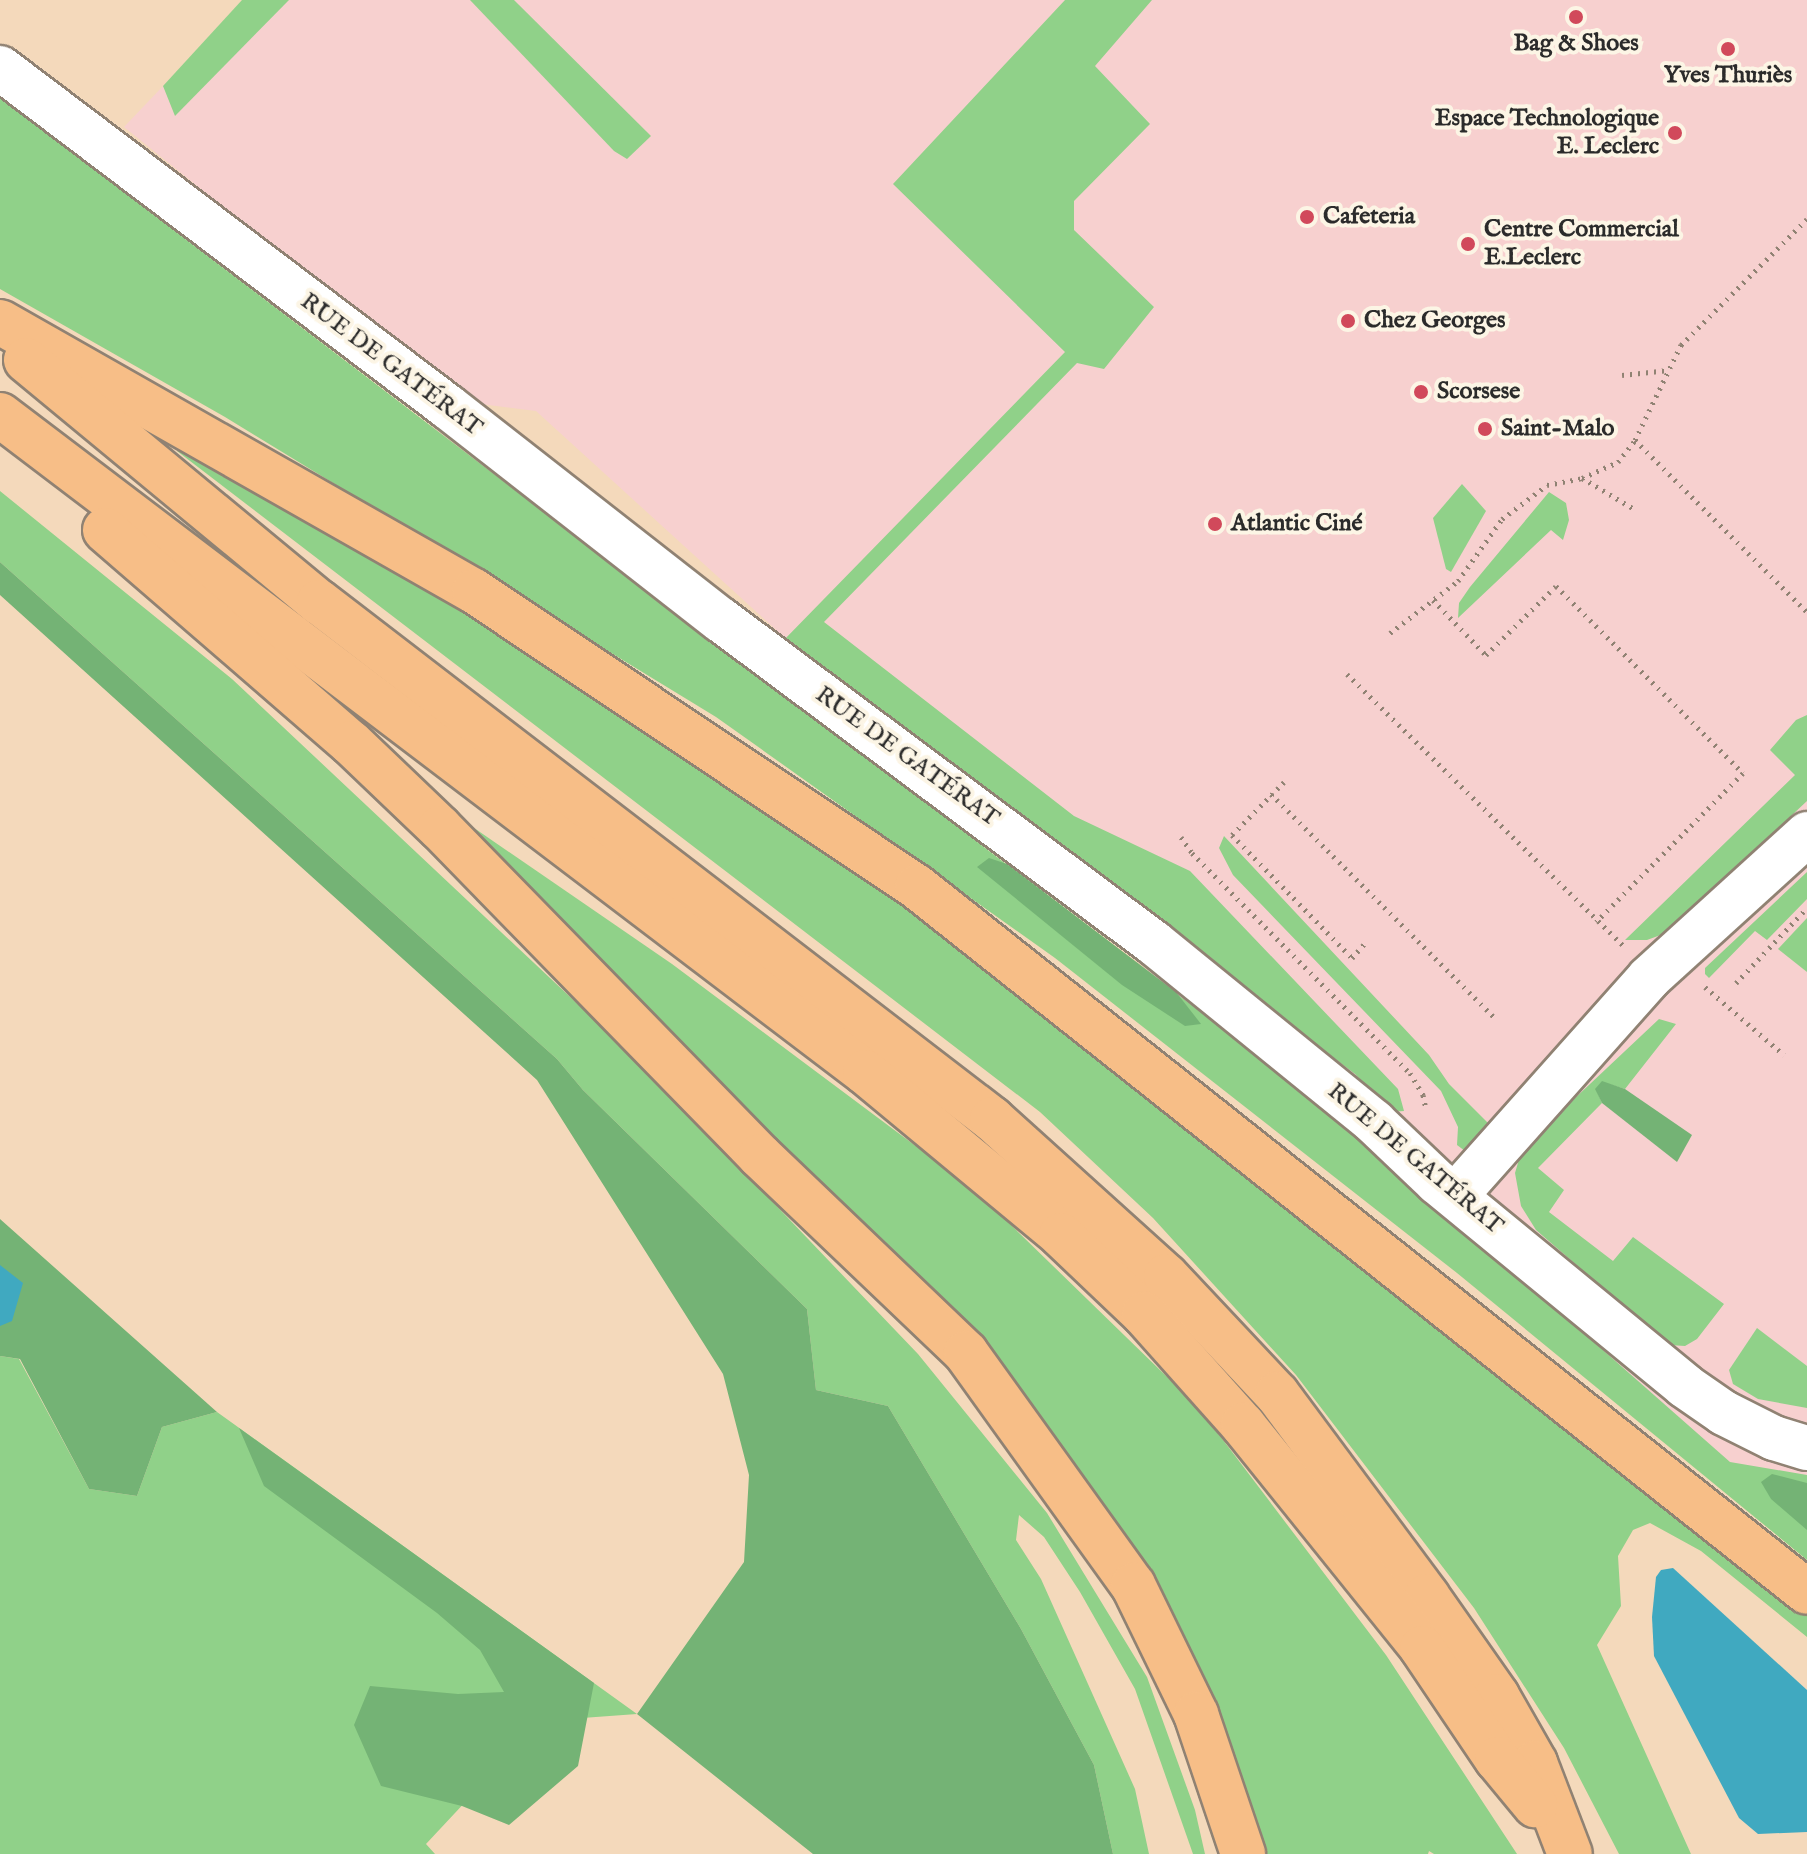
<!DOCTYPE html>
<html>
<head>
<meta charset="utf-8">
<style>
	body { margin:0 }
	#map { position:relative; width:1807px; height:1854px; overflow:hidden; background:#f4d9bb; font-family:"IM FELL English",serif }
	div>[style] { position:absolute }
	.built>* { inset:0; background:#f7d0cf }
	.green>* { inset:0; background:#90d189 }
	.forest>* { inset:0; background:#74b375 }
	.water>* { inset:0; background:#40a9c0 }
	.path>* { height:5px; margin-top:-2.5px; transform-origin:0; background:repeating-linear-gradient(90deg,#908273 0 2px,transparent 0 8px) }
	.roads { filter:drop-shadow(2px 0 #908273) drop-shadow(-2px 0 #908273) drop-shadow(0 2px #908273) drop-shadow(0 -2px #908273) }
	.minor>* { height:44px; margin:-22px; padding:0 22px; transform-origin:22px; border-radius:22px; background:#fff }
	.major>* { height:44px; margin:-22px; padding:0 22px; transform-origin:22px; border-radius:22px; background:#f7be87 }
	.dots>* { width:22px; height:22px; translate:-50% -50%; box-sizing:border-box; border:4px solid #fcf5e5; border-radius:50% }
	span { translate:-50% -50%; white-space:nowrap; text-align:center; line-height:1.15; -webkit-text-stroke:8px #fcf5e5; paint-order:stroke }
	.poi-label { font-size:24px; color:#2b2b2b; font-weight:700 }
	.right { translate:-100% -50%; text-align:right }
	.left { translate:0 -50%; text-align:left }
	.street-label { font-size:24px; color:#2b2b2b }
</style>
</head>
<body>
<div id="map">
	<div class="built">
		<i style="clip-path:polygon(245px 0,1807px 0,1807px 1538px,1392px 1193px,993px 828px,782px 642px,785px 638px,536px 411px,465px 402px,124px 127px)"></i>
	</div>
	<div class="green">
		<i style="clip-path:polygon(242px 0,289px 0,175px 116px,163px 86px)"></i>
		<i style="clip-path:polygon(470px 0,514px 0,651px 136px,627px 159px,614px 151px)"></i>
		<i style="clip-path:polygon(1065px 0,1152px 0,1095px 66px,1150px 124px,1074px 201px,1074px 230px,1154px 307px,1104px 369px,1077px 363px,824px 622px,1074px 816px,1190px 871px,1398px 1089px,1404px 1111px,1391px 1112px,1355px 1074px,782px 642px,1065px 352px,893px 184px)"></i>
		<i style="clip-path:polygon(0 98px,1336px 1115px,1730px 1462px,1807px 1475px,1807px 1560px,1457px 1273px,1055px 958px,716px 717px,225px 417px,0 289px)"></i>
		<i style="clip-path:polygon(187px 445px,549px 662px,980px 954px,1807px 1611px,1807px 1637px,1701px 1551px,1650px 1523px,1633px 1530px,1618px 1556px,1621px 1606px,1597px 1645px,1691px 1854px,1619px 1854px,1564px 1748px,1474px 1608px,1296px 1375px,1153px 1218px,1040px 1112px,177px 451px)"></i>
		<i style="clip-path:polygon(1462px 484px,1486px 511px,1451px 572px,1446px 569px,1433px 518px)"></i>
		<i style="clip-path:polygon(0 491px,232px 679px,634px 1057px,918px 1354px,1047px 1513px,1147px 1677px,1195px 1810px,1205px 1854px,1193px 1854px,1135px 1689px,1080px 1592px,1044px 1537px,1019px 1515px,1016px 1540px,1041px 1579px,1135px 1789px,1149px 1854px,1113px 1854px,1094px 1765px,1021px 1629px,888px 1406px,816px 1390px,807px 1309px,583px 1090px,557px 1059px,0 562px)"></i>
		<i style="clip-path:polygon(1549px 492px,1566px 503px,1569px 520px,1563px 540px,1551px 530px,1458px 618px,1459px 603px,1470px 587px)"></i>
		<i style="clip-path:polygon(1807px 715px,1807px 801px,1666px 933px,1647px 940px,1625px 940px,1795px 775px,1770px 750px,1796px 720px)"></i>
		<i style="clip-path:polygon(448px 810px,672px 964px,976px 1191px,1198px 1407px,1386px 1655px,1517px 1854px,1434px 1854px,1429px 1851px,1428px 1854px,1262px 1854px,1104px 1511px)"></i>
		<i style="clip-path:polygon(1224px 836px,1429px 1055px,1449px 1084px,1491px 1126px,1465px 1151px,1457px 1145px,1458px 1127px,1441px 1091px,1233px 875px,1219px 848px)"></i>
		<i style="clip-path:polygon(1807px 872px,1807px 899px,1767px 940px,1755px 931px,1709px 978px,1705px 974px,1705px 968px)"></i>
		<i style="clip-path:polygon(1807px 918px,1807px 972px,1778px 949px)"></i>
		<i style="clip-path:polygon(1659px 1019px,1676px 1024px,1625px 1089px,1602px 1082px,1596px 1089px,1602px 1103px,1538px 1168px,1564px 1190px,1549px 1212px,1613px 1261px,1633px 1237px,1724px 1304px,1697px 1339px,1685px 1346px,1669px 1345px,1536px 1230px,1521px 1206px,1515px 1173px,1520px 1156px,1556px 1116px)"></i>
		<i style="clip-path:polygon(1757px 1328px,1807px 1366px,1807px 1408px,1758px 1399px,1733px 1384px,1729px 1370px)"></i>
		<i style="clip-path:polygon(0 1356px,19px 1359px,89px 1489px,137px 1496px,162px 1427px,217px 1412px,637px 1714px,541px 1721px,426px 1844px,435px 1854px,0 1854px)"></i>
	</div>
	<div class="forest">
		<i style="clip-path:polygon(0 562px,557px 1059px,583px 1090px,807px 1309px,816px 1390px,888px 1406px,1021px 1629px,1094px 1765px,1113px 1854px,813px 1854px,637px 1714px,744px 1562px,749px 1475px,723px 1374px,537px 1080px,0 595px)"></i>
		<i style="clip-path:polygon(989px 858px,1007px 864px,1176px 992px,1201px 1024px,1185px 1026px,1122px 985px,977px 867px)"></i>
		<i style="clip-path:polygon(1602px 1081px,1625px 1089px,1692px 1135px,1677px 1162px,1602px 1103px,1595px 1089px)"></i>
		<i style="clip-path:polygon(0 1219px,217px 1412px,162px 1427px,137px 1496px,89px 1489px,20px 1359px,0 1356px)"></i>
		<i style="clip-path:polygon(239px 1428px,594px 1683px,578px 1766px,509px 1825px,462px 1806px,381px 1786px,354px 1725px,370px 1686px,458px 1694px,504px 1692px,480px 1650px,437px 1613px,264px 1486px)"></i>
		<i style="clip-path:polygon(1772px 1474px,1807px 1483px,1807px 1530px,1771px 1499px,1761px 1482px)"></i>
	</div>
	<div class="water">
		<i style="clip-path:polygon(0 1265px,23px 1283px,12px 1321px,0 1326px)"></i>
		<i style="clip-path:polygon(1673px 1568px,1807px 1690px,1807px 1832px,1758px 1834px,1739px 1818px,1654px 1656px,1652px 1617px,1656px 1577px,1661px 1570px)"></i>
	</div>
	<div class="path">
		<i style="left:1622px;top:375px;width:47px;rotate:-6.1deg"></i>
		<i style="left:1635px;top:440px;width:243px;rotate:45deg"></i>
		<i style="left:1582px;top:478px;width:39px;rotate:-24deg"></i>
		<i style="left:1618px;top:462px;width:28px;rotate:-52deg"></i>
		<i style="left:1635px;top:440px;width:106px;rotate:-64.2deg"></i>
		<i style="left:1681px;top:345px;width:178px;rotate:-45deg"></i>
		<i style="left:1433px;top:600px;width:76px;rotate:46.1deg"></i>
		<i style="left:1486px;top:655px;width:98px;rotate:-44.6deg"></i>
		<i style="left:1556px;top:586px;width:264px;rotate:45deg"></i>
		<i style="left:1743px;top:773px;width:209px;rotate:134.6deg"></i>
		<i style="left:1390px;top:633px;width:86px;rotate:-37.4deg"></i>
		<i style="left:1458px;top:581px;width:76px;rotate:-54.6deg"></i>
		<i style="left:1502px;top:519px;width:56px;rotate:-37.1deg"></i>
		<i style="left:1547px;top:485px;width:36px;rotate:-11deg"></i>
		<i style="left:1582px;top:478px;width:63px;rotate:30.7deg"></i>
		<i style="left:1347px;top:674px;width:387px;rotate:44.5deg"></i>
		<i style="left:1284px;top:782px;width:74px;rotate:134.5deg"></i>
		<i style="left:1232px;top:835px;width:172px;rotate:45.7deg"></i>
		<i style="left:1352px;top:958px;width:21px;rotate:-49deg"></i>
		<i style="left:1271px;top:794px;width:317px;rotate:45deg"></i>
		<i style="left:1181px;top:837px;width:19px;rotate:55deg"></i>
		<i style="left:1192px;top:853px;width:310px;rotate:45.3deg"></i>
		<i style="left:1410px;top:1073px;width:26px;rotate:59deg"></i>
		<i style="left:1423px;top:1095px;width:14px;rotate:78deg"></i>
		<i style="left:1736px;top:983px;width:103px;rotate:-46.6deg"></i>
		<i style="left:1705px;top:987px;width:104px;rotate:40.7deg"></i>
	</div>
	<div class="roads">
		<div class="minor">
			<i style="left:0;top:68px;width:562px;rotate:37.11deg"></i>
			<i style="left:448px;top:407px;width:346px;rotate:38deg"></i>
			<i style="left:721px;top:620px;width:540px;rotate:36.72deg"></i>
			<i style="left:1154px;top:943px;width:284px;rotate:39.1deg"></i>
			<i style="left:1374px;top:1122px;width:87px;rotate:43.6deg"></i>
			<i style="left:1437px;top:1182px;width:321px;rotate:39.4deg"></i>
			<i style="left:1685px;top:1386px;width:47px;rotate:34.7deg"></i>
			<i style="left:1724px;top:1413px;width:56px;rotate:26.6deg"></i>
			<i style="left:1774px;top:1438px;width:34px;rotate:17deg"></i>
			<i style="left:1455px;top:1196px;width:292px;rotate:-48.3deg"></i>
			<i style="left:1649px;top:978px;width:214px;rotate:-42.3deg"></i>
		</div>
		<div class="major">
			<i style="left:0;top:322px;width:545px;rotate:29.58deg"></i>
			<i style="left:474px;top:591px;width:533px;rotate:33.75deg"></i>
			<i style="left:917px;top:887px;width:1135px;rotate:38.38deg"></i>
			<i style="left:26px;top:360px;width:380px;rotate:39.6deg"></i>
			<i style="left:319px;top:602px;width:849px;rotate:37.53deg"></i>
			<i style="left:992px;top:1119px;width:234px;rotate:42.1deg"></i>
			<i style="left:1166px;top:1276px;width:162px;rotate:46.8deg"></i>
			<i style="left:1277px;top:1394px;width:252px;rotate:53.4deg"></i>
			<i style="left:1427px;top:1596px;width:122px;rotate:55deg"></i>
			<i style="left:1497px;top:1696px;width:77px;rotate:60.4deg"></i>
			<i style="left:1535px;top:1763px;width:97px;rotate:69deg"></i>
			<i style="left:0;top:415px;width:1086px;rotate:37.22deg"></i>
			<i style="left:865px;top:1072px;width:255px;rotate:39.7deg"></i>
			<i style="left:1061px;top:1235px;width:115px;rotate:43.6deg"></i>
			<i style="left:1144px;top:1314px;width:149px;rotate:48.3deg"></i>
			<i style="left:1243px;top:1425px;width:286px;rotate:51.2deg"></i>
			<i style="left:1422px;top:1648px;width:134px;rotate:56deg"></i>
			<i style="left:1497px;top:1759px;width:60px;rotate:50.4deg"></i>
			<i style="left:105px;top:530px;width:325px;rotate:40.9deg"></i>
			<i style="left:351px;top:743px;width:123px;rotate:43.7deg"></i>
			<i style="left:440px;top:828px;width:458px;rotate:45.7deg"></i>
			<i style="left:760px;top:1156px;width:285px;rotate:43.7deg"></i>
			<i style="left:966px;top:1353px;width:286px;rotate:54.3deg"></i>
			<i style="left:1133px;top:1585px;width:144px;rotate:64deg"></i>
			<i style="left:1196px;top:1714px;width:148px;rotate:71.4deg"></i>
		</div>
	</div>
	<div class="dots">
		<i style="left:1576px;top:17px;background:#d1495b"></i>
		<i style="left:1728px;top:49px;background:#d1495b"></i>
		<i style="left:1675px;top:133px;background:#d1495b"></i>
		<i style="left:1307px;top:217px;background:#d1495b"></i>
		<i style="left:1468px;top:244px;background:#d1495b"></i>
		<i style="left:1348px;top:321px;background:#d1495b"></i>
		<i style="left:1421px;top:392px;background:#d1495b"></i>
		<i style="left:1485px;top:429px;background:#d1495b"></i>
		<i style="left:1215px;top:524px;background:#d1495b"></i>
	</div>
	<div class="poi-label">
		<span style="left:1576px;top:44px">Bag &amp; Shoes</span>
		<span style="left:1728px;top:76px">Yves Thuriès</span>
		<span class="right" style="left:1659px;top:133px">Espace Technologique<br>E. Leclerc</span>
		<span class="left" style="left:1323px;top:217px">Cafeteria</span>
		<span class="left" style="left:1484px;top:244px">Centre Commercial<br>E.Leclerc</span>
		<span class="left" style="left:1364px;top:321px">Chez Georges</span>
		<span class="left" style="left:1437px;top:392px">Scorsese</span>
		<span class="left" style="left:1501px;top:429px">Saint-Malo</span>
		<span class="left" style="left:1231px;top:524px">Atlantic Ciné</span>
	</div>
	<div class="street-label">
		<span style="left:391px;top:365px;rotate:37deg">RUE DE GATÉRAT</span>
		<span style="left:907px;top:757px;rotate:36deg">RUE DE GATÉRAT</span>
		<span style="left:1415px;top:1159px;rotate:40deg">RUE DE GATÉRAT</span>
	</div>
</div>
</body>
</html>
